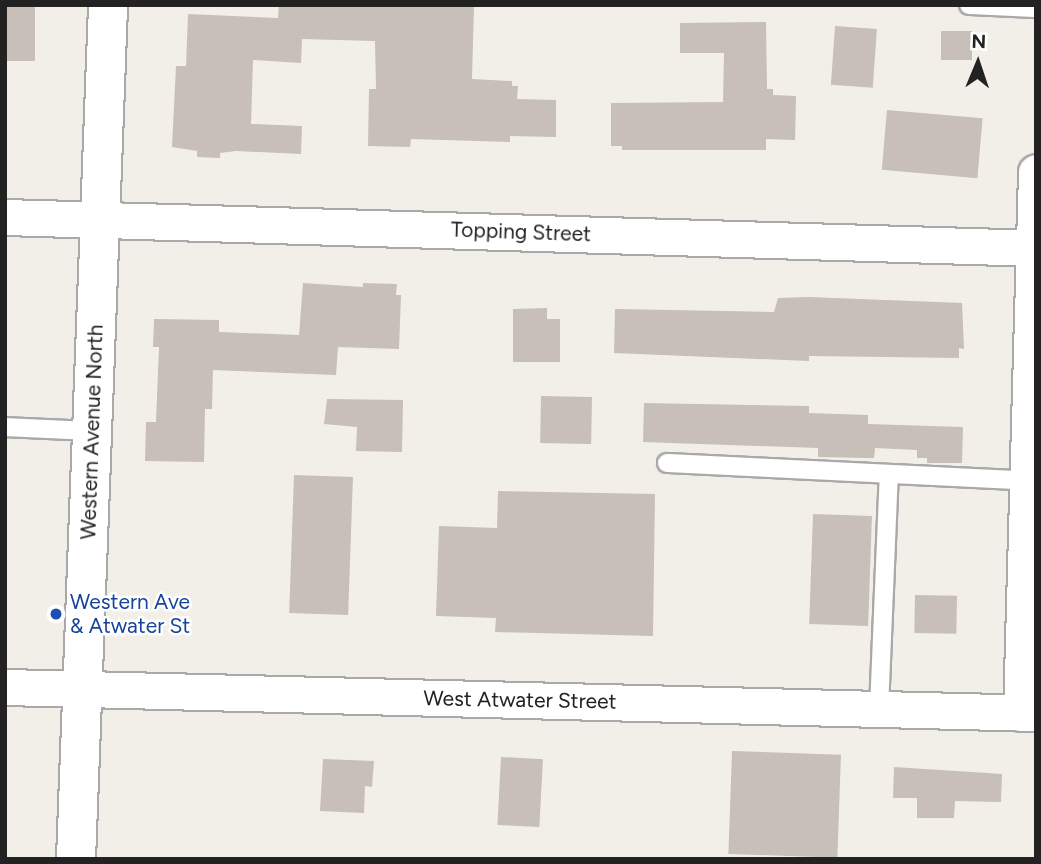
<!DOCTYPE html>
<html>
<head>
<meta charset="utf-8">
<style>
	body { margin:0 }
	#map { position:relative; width:1041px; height:864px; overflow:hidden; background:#f2efe9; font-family:Figtree,sans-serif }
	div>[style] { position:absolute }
	.building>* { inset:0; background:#c7bfb8; transform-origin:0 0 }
	.roads { filter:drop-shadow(2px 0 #a9a9a9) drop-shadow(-2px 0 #a9a9a9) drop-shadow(0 2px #a9a9a9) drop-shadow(0 -2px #a9a9a9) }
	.service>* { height:18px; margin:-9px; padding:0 9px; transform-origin:9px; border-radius:9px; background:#fff }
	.minor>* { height:35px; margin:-17.5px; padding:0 17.5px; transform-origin:17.5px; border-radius:17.5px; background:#fff }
	.tertiary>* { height:38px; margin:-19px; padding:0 19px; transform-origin:19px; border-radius:19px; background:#fff }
	.dots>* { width:19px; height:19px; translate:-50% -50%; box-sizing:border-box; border:4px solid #fff; border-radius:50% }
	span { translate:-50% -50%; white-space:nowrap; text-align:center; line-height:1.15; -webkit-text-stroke:5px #fff; paint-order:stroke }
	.street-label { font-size:21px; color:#222 }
	.transit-label { font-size:21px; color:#164399 }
	.left { translate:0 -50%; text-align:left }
	.frame { position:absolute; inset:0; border:7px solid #222; pointer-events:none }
	.north { position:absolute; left:943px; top:28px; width:70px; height:70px; -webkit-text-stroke:5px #fff; paint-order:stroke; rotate:2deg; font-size:19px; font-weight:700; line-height:28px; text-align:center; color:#222 }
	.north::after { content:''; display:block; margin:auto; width:24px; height:32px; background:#222; clip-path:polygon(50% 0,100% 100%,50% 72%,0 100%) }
</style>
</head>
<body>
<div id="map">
	<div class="building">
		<i style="left:5px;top:5px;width:30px;height:56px"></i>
		<i style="clip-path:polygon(279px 5px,474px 5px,472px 79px,512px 81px,512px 86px,518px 86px,517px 99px,556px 100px,556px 137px,510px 136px,510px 142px,411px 139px,410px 147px,368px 146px,369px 89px,376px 89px,375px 41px,302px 39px,301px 63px,253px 60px,251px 124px,302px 126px,301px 154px,236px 151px,220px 153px,220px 158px,197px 157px,197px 151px,172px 147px,176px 66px,186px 66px,188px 14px,278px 18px)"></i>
		<i style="clip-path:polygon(766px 22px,767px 89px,773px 89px,773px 95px,796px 96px,795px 140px,766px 139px,766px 150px,622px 150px,622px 146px,611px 146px,611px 103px,723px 102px,724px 53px,680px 53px,680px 23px)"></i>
		<i style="left:835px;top:26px;width:42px;height:59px;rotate:4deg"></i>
		<i style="left:941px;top:31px;width:31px;height:29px"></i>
		<i style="left:887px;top:110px;width:96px;height:60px;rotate:5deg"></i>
		<i style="clip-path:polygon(303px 283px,363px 287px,363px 283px,397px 284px,396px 295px,401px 295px,399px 349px,338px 347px,336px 375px,213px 370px,212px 409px,205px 409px,204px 462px,145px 461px,146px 422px,156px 422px,159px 347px,153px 347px,154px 319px,219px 320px,219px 332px,299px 335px)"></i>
		<i style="clip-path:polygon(809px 297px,962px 303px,964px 349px,959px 348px,959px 358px,809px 356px,809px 361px,614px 353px,615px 309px,774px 312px,778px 298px)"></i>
		<i style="clip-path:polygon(547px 308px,547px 319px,560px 319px,560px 362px,513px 362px,513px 309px)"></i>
		<i style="left:541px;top:396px;width:51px;height:47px;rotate:1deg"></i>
		<i style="clip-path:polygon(327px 399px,403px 400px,402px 452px,356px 451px,357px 427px,324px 424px)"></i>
		<i style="clip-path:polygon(644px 403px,809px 406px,809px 413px,868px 415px,868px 424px,963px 427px,962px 463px,927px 463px,927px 458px,917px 458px,917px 450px,875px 448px,874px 458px,867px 458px,818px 457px,818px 448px,643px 442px)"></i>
		<i style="left:294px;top:475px;width:59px;height:138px;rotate:2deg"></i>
		<i style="clip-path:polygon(498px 491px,655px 494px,653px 636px,495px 632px,496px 618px,436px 616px,439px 526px,497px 528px)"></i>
		<i style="left:813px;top:514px;width:59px;height:110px;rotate:2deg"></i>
		<i style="left:915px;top:595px;width:42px;height:38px;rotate:1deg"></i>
		<i style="left:732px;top:751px;width:109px;height:103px;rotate:2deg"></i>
		<i style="left:501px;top:757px;width:42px;height:68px;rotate:3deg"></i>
		<i style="clip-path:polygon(323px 759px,374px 761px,372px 787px,365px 786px,364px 813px,320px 811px)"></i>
		<i style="clip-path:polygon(894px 767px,1002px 774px,1001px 802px,955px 801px,954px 818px,917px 818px,917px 798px,893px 798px)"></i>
	</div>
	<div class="roads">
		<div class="service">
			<i style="left:969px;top:5px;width:67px;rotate:2.6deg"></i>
			<i style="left:5px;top:427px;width:88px;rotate:2.6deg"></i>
			<i style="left:667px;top:463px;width:365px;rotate:2.8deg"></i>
			<i style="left:879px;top:709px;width:235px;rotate:-87.6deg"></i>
		</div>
		<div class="minor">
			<i style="left:5px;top:217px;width:1031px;rotate:1.72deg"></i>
			<i style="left:5px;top:687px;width:1031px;rotate:1.44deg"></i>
			<i style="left:1021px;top:713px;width:541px;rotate:-88.41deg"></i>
		</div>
		<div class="tertiary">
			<i style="left:76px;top:859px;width:855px;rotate:-87.85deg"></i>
		</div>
	</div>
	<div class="dots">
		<i style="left:56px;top:614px;background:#1a4fb4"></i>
	</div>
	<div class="street-label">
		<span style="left:521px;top:232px;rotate:2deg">Topping Street</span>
		<span style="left:92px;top:432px;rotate:-88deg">Western Avenue North</span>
		<span style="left:520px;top:700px;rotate:1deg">West Atwater Street</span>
	</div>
	<div class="transit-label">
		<span class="left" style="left:70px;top:614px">Western Ave<br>&amp; Atwater St</span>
	</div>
	<div class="frame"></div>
	<div class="north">N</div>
</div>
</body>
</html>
